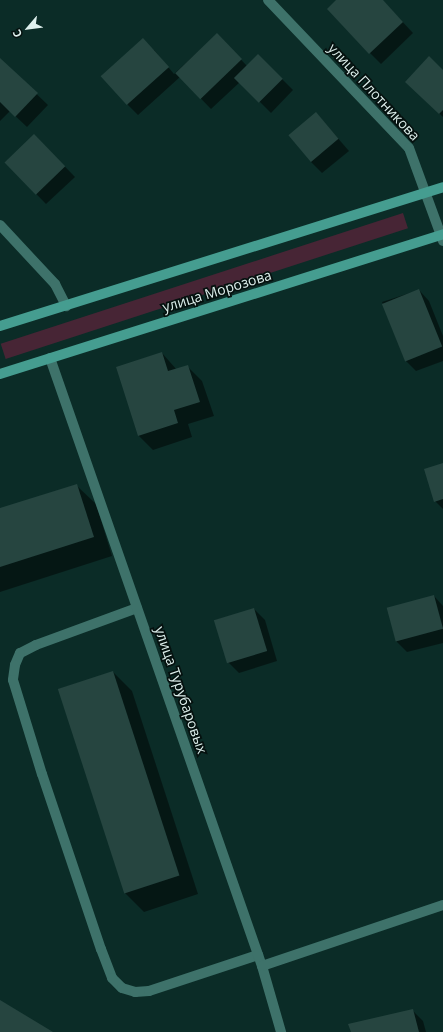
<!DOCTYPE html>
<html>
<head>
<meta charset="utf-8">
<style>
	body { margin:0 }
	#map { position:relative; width:443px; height:1032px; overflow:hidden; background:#0b2c27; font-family:"Open Sans",sans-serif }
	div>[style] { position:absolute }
	.green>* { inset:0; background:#472535; transform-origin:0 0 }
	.shadow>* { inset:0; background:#0007 }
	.building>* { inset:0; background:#264540; transform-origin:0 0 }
	.service>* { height:10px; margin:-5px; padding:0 5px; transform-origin:5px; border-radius:5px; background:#3e726a }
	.minor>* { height:10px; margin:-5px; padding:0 5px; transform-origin:5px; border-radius:5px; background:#3e726a }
	.secondary>* { height:10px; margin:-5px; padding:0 5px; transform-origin:5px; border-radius:5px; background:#459d90 }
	span { translate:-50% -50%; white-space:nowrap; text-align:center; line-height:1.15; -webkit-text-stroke:3.5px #05110f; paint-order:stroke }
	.street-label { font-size:14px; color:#def0ed }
	.north { position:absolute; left:8px; top:8px; width:40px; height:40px; -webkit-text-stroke:3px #05110f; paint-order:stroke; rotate:242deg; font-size:11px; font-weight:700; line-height:16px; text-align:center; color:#def0ed }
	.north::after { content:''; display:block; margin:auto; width:14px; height:18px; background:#def0ed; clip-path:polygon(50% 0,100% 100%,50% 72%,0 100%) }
</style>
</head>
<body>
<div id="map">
	<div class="green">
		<i style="left:403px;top:213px;width:16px;height:423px;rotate:72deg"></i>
	</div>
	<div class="shadow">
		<i style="clip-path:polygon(338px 0,382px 0,413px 33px,381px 64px,370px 53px)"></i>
		<i style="clip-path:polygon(217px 34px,247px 66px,258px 55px,293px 90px,271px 113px,240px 82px,211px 109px,180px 77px,138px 115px,127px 104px,154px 50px,174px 74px)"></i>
		<i style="clip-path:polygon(0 59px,48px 105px,27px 127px,10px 111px,0 121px)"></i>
		<i style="clip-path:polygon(443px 71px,443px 117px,417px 92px)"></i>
		<i style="clip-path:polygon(316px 113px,349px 151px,322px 173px,311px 162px)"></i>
		<i style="clip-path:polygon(45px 146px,75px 177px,46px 204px,5px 162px)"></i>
		<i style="clip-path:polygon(419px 290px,429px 301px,443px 336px,443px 361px,416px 371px,405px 360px,382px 302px)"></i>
		<i style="clip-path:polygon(162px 353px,177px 370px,188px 367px,202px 381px,214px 416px,188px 424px,192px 437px,153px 450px,138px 435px)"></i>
		<i style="clip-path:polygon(443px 464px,443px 509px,435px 501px)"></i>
		<i style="clip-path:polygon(76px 485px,96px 504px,112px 556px,0 592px,0 509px)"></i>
		<i style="clip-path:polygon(434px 596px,443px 606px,443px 643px,407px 652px,396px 641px)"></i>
		<i style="clip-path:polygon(254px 609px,265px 620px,277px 661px,239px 673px,228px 662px,216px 620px)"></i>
		<i style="clip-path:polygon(113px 672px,132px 691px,198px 894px,144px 912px,125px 893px,59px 689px)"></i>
		<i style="clip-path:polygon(413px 1011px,423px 1021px,426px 1032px,352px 1032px)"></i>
	</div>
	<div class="building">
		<i style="clip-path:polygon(336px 0,383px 0,403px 22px,369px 54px,327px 9px)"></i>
		<i style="left:217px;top:33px;width:36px;height:58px;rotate:46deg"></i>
		<i style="left:143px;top:38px;width:39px;height:57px;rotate:48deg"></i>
		<i style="left:258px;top:54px;width:35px;height:34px;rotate:45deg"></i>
		<i style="clip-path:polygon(429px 56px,443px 70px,443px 110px,439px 114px,405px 82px)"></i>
		<i style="clip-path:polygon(0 58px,38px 93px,15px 117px,0 102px)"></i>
		<i style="left:316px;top:112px;width:35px;height:36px;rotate:50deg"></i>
		<i style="left:34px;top:134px;width:45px;height:41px;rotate:46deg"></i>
		<i style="left:419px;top:289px;width:62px;height:40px;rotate:68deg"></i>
		<i style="clip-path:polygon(162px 352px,168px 371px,188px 365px,200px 402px,174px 410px,178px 423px,138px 436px,116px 367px)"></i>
		<i style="clip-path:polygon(443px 463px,443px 499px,434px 502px,424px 469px)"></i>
		<i style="clip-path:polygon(77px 484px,94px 537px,0 567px,0 508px)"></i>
		<i style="left:434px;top:595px;width:35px;height:49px;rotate:75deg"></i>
		<i style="left:254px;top:608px;width:45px;height:42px;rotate:73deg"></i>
		<i style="left:113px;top:671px;width:215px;height:58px;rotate:72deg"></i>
		<i style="clip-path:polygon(0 1000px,53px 1032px,0 1032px)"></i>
		<i style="clip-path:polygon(413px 1009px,419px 1032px,351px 1032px,348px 1024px)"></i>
	</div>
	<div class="service">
		<i style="left:137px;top:608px;width:108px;rotate:159.9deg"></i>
		<i style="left:36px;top:645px;width:18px;rotate:153deg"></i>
		<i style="left:20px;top:653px;width:13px;rotate:113deg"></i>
		<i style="left:15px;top:665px;width:15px;rotate:98deg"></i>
		<i style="left:13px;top:680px;width:98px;rotate:72.9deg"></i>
		<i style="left:42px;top:774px;width:185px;rotate:71.4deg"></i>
		<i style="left:101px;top:949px;width:31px;rotate:69deg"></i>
		<i style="left:112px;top:978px;width:14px;rotate:45deg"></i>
		<i style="left:122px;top:988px;width:14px;rotate:17deg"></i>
		<i style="left:135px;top:992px;width:14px;rotate:-4deg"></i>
		<i style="left:149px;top:991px;width:115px;rotate:-18.3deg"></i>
	</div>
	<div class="minor">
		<i style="left:268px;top:0;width:204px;rotate:46.4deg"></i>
		<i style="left:409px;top:148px;width:99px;rotate:69.9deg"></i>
		<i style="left:0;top:225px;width:81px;rotate:47deg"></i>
		<i style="left:55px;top:284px;width:25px;rotate:63deg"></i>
		<i style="left:50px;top:358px;width:644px;rotate:70.78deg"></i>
		<i style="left:262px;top:966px;width:69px;rotate:73.9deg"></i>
		<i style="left:262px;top:966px;width:191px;rotate:-18.6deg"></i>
	</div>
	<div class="secondary">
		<i style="left:0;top:326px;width:464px;rotate:-17.4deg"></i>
		<i style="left:0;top:374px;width:465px;rotate:-17.5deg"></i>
	</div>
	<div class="street-label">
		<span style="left:374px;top:92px;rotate:47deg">улица Плотникова</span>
		<span style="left:217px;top:291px;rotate:-17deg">улица Морозова</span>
		<span style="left:181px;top:690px;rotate:71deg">улица Турубаровых</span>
	</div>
	<div class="north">С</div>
</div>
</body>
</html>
